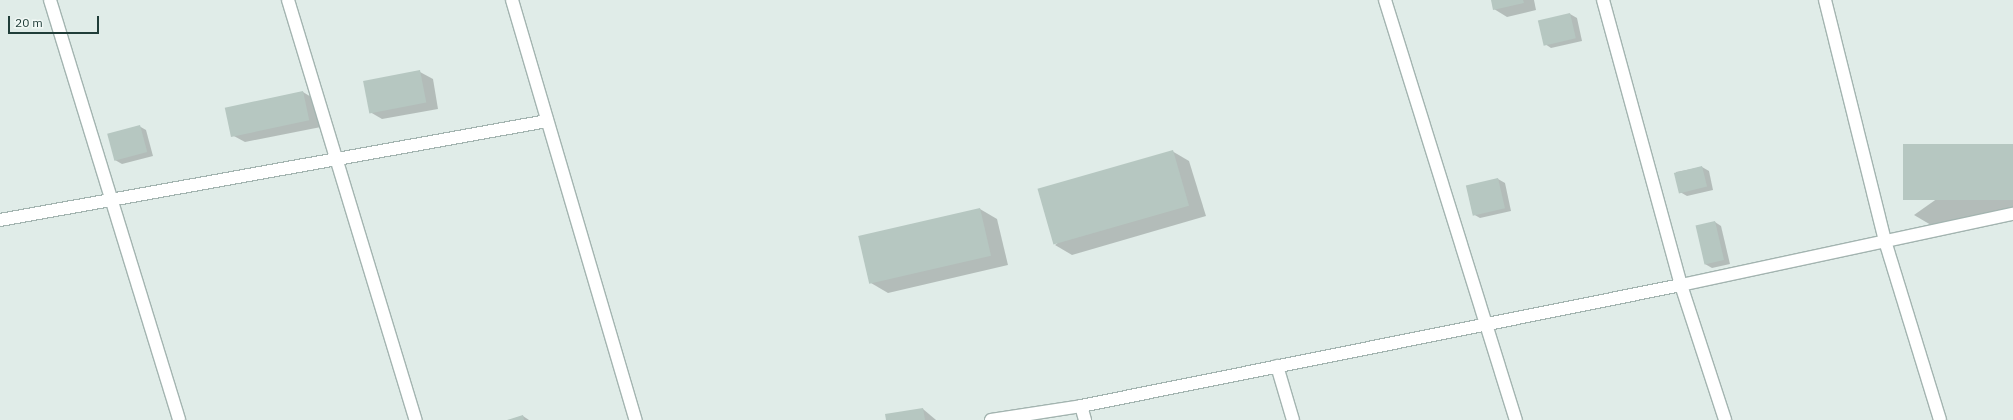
<!DOCTYPE html>
<html>
<head>
<meta charset="utf-8">
<style>
	body { margin:0 }
	#map { position:relative; width:2013px; height:420px; overflow:hidden; background:#e0ece8; font-family:"IBM Plex Sans",sans-serif }
	div>[style] { position:absolute }
	.shadow>* { inset:0; background:#0003 }
	.building>* { inset:0; background:#b6c7c1; transform-origin:0 0 }
	.roads { filter:drop-shadow(1px 0 #a3b4b0) drop-shadow(-1px 0 #a3b4b0) drop-shadow(0 1px #a3b4b0) drop-shadow(0 -1px #a3b4b0) }
	.street>* { height:12px; margin:-6px; padding:0 6px; transform-origin:6px; border-radius:6px; background:#fff }
	span { translate:-50% -50%; white-space:nowrap; text-align:center; line-height:1.15; -webkit-text-stroke:3px #f1f8f5; paint-order:stroke }
	.scale { position:absolute; left:8px; top:16px; width:91px; height:18px; box-sizing:border-box; border:2px solid #203d38; border-top:0; padding-left:5px; font-size:12px; line-height:14px; white-space:nowrap; color:#203d38; -webkit-text-stroke:3px #f1f8f5; paint-order:stroke }
</style>
</head>
<body>
<div id="map">
	<div class="shadow">
		<i style="clip-path:polygon(1492px 0,1534px 0,1536px 10px,1507px 17px,1494px 9px)"></i>
		<i style="clip-path:polygon(1570px 14px,1577px 18px,1582px 41px,1551px 48px,1545px 44px)"></i>
		<i style="clip-path:polygon(420px 72px,433px 79px,438px 109px,382px 119px,370px 112px)"></i>
		<i style="clip-path:polygon(303px 92px,316px 100px,321px 127px,245px 142px,232px 135px)"></i>
		<i style="clip-path:polygon(139px 126px,146px 130px,153px 156px,122px 164px,115px 160px)"></i>
		<i style="clip-path:polygon(2013px 145px,2013px 212px,1931px 225px,1914px 215px)"></i>
		<i style="clip-path:polygon(1172px 151px,1189px 161px,1206px 216px,1072px 255px,1055px 245px)"></i>
		<i style="clip-path:polygon(1702px 167px,1709px 171px,1713px 190px,1687px 196px,1680px 192px,1676px 172px)"></i>
		<i style="clip-path:polygon(1498px 179px,1505px 183px,1511px 211px,1480px 218px,1473px 214px,1467px 187px)"></i>
		<i style="clip-path:polygon(980px 209px,997px 219px,1008px 265px,888px 293px,871px 283px)"></i>
		<i style="clip-path:polygon(1715px 222px,1721px 226px,1730px 264px,1712px 268px,1705px 264px)"></i>
		<i style="clip-path:polygon(923px 409px,936px 420px,887px 420px)"></i>
		<i style="clip-path:polygon(523px 416px,529px 420px,509px 420px)"></i>
	</div>
	<div class="building">
		<i style="clip-path:polygon(1491px 0,1523px 0,1524px 3px,1493px 10px)"></i>
		<i style="left:1570px;top:13px;width:26px;height:33px;rotate:77deg"></i>
		<i style="left:420px;top:70px;width:33px;height:58px;rotate:79deg"></i>
		<i style="left:303px;top:91px;width:30px;height:80px;rotate:78deg"></i>
		<i style="left:140px;top:125px;width:28px;height:34px;rotate:75deg"></i>
		<i style="left:2013px;top:144px;width:56px;height:110px;rotate:90deg"></i>
		<i style="left:1173px;top:150px;width:58px;height:141px;rotate:74deg"></i>
		<i style="left:1702px;top:166px;width:21px;height:29px;rotate:76deg"></i>
		<i style="left:1498px;top:178px;width:31px;height:33px;rotate:77deg"></i>
		<i style="left:980px;top:208px;width:49px;height:125px;rotate:77deg"></i>
		<i style="left:1715px;top:221px;width:40px;height:20px;rotate:77deg"></i>
		<i style="clip-path:polygon(923px 408px,925px 420px,886px 420px,885px 414px)"></i>
		<i style="clip-path:polygon(523px 415px,524px 420px,507px 420px)"></i>
	</div>
	<div class="roads">
		<div class="street">
			<i style="left:50px;top:0;width:439px;rotate:72.9deg"></i>
			<i style="left:288px;top:0;width:439px;rotate:73.1deg"></i>
			<i style="left:512px;top:0;width:438px;rotate:73.6deg"></i>
			<i style="left:1385px;top:0;width:440px;rotate:72.7deg"></i>
			<i style="left:1603px;top:0;width:295px;rotate:74.7deg"></i>
			<i style="left:1681px;top:285px;width:142px;rotate:71.9deg"></i>
			<i style="left:1825px;top:0;width:248px;rotate:76deg"></i>
			<i style="left:1885px;top:241px;width:187px;rotate:72.9deg"></i>
			<i style="left:0;top:220px;width:556px;rotate:-10.26deg"></i>
			<i style="left:1277px;top:366px;width:56px;rotate:73.5deg"></i>
			<i style="left:1081px;top:406px;width:15px;rotate:74deg"></i>
			<i style="left:991px;top:420px;width:91px;rotate:-8.8deg"></i>
			<i style="left:1081px;top:406px;width:612px;rotate:-11.4deg"></i>
			<i style="left:1681px;top:285px;width:340px;rotate:-12.1deg"></i>
		</div>
	</div>
	<div class="scale">20 m</div>
</div>
</body>
</html>
